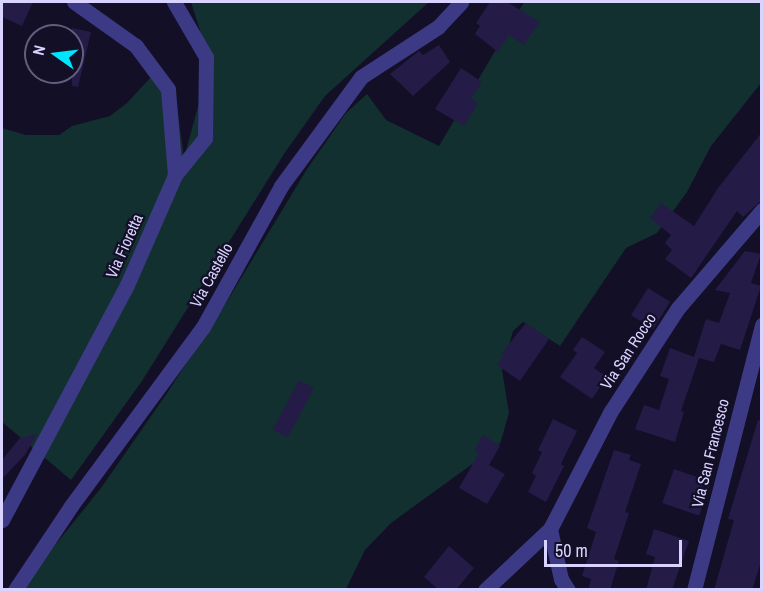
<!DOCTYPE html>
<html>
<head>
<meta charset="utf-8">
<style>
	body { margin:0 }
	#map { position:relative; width:763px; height:591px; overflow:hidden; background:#130f26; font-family:"Archivo Narrow",sans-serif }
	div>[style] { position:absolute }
	.green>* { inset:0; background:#12302f }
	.building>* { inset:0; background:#241b47; transform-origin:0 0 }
	.minor>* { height:15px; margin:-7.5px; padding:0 7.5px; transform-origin:7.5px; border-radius:7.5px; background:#3d3a85 }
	span { translate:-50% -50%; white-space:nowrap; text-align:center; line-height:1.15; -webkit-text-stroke:4.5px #130f26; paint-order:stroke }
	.street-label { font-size:16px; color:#d9d4ff }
	.frame { position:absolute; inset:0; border:3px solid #d9d4ff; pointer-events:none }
	.north { position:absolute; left:24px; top:24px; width:60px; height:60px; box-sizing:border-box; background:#130f26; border:2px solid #625e7d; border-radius:50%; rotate:284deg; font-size:16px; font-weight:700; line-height:24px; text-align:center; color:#d9d4ff }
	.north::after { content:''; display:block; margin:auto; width:21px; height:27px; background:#00e5ff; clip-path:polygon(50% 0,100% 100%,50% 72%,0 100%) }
	.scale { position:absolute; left:544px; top:540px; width:138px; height:27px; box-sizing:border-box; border:3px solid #d9d4ff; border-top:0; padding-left:8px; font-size:18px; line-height:21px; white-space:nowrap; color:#d9d4ff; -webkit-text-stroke:4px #130f26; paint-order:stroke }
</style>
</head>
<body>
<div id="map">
	<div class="green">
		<i style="clip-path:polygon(191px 2px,429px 2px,325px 96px,284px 154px,142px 381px,71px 480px,2px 422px,2px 128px,26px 135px,59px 135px,72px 126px,110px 116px,127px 103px,151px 77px,174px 84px,184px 158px,210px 62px)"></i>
		<i style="clip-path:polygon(524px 2px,761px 2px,761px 83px,711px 146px,687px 192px,657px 233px,626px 248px,560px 346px,523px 322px,513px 331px,502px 370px,509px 413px,500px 444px,391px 523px,365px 550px,346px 589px,19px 590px,101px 488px,165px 396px,223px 308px,307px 169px,346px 113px,367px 94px,386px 120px,439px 146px)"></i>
	</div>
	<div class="building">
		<i style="clip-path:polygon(2px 2px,33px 2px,22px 26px,2px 17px)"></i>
		<i style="clip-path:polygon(490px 2px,507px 2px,540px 22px,524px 45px,509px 35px,498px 52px,475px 34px,480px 26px,476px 23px)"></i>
		<i style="clip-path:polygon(72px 28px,91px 32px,78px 87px,72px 86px)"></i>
		<i style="clip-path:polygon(439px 45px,450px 62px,413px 96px,390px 74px,419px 51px,423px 55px)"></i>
		<i style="clip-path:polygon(461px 68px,482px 82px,471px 98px,478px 103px,464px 126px,435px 109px)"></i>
		<i style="clip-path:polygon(762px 132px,762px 200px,743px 217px,737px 211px,691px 278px,665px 259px,672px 250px,665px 243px,671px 235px,650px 218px,661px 203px,694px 226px,718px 188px)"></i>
		<i style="clip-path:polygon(745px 251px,761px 254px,751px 283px,761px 286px,740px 350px,721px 344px,714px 362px,699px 358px,681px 411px,684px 412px,675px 442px,635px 429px,644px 405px,659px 410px,669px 379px,660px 376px,670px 348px,694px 357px,706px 319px,719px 323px,730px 293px,715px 290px)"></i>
		<i style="left:648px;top:288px;width:26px;height:32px;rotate:32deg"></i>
		<i style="clip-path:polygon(526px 323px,549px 339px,520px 381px,497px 365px,504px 355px,501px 354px)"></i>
		<i style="clip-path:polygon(582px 337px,605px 352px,594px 368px,607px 377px,592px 399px,560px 377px,577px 353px,573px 350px)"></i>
		<i style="left:299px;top:380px;width:17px;height:56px;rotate:28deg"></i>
		<i style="clip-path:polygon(553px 419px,577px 431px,561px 464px,564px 466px,546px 502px,528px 492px,536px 476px,532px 473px,542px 452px,538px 450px)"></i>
		<i style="clip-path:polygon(758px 420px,762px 421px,762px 559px,752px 590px,714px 590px,734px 520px,728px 519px)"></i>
		<i style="clip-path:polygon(37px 434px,25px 455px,2px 479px,2px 460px,20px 438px)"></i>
		<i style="clip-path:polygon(483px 435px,500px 446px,489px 465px,505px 474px,487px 504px,459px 488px,479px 453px,474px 450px)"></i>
		<i style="clip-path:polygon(614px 450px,631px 455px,629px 460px,641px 464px,625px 512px,629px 513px,614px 559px,619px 561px,610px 590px,588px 590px,591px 579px,582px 576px,596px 532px,587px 528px)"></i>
		<i style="left:674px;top:469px;width:39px;height:36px;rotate:19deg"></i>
		<i style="clip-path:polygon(654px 529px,689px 541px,672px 590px,646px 590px,655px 557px,646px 554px)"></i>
		<i style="clip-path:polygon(449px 546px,474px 568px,456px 590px,439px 590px,424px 577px)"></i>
	</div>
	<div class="minor">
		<i style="left:174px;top:2px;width:64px;rotate:59.8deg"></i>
		<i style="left:206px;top:57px;width:81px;rotate:90.7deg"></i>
		<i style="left:205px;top:138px;width:48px;rotate:129deg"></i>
		<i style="left:2px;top:520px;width:266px;rotate:-62deg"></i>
		<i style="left:127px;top:285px;width:120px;rotate:-66.4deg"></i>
		<i style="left:175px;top:175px;width:86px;rotate:-94.7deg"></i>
		<i style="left:168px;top:89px;width:54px;rotate:-126.7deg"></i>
		<i style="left:136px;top:46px;width:76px;rotate:-144.6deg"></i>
		<i style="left:550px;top:529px;width:51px;rotate:77.6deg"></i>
		<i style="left:561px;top:579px;width:13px;rotate:58deg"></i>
		<i style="left:15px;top:590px;width:101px;rotate:-56.3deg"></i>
		<i style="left:71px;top:506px;width:222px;rotate:-53.6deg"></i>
		<i style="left:203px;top:327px;width:161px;rotate:-61deg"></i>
		<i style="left:281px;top:186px;width:135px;rotate:-53.7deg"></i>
		<i style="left:361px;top:77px;width:92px;rotate:-33deg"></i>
		<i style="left:438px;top:27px;width:34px;rotate:-47deg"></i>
		<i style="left:485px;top:590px;width:89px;rotate:-43.2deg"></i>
		<i style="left:550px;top:529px;width:133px;rotate:-62.7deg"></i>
		<i style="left:611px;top:411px;width:123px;rotate:-57deg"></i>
		<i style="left:678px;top:308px;width:129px;rotate:-49.4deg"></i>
		<i style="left:694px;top:590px;width:274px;rotate:-75.6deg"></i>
	</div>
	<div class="street-label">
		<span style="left:124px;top:246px;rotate:-66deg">Via Fioretta</span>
		<span style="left:211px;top:275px;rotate:-61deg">Via Castello</span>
		<span style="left:628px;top:351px;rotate:-57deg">Via San Rocco</span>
		<span style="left:710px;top:453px;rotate:-76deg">Via San Francesco</span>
	</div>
	<div class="frame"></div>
	<div class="north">N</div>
	<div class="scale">50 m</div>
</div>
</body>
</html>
